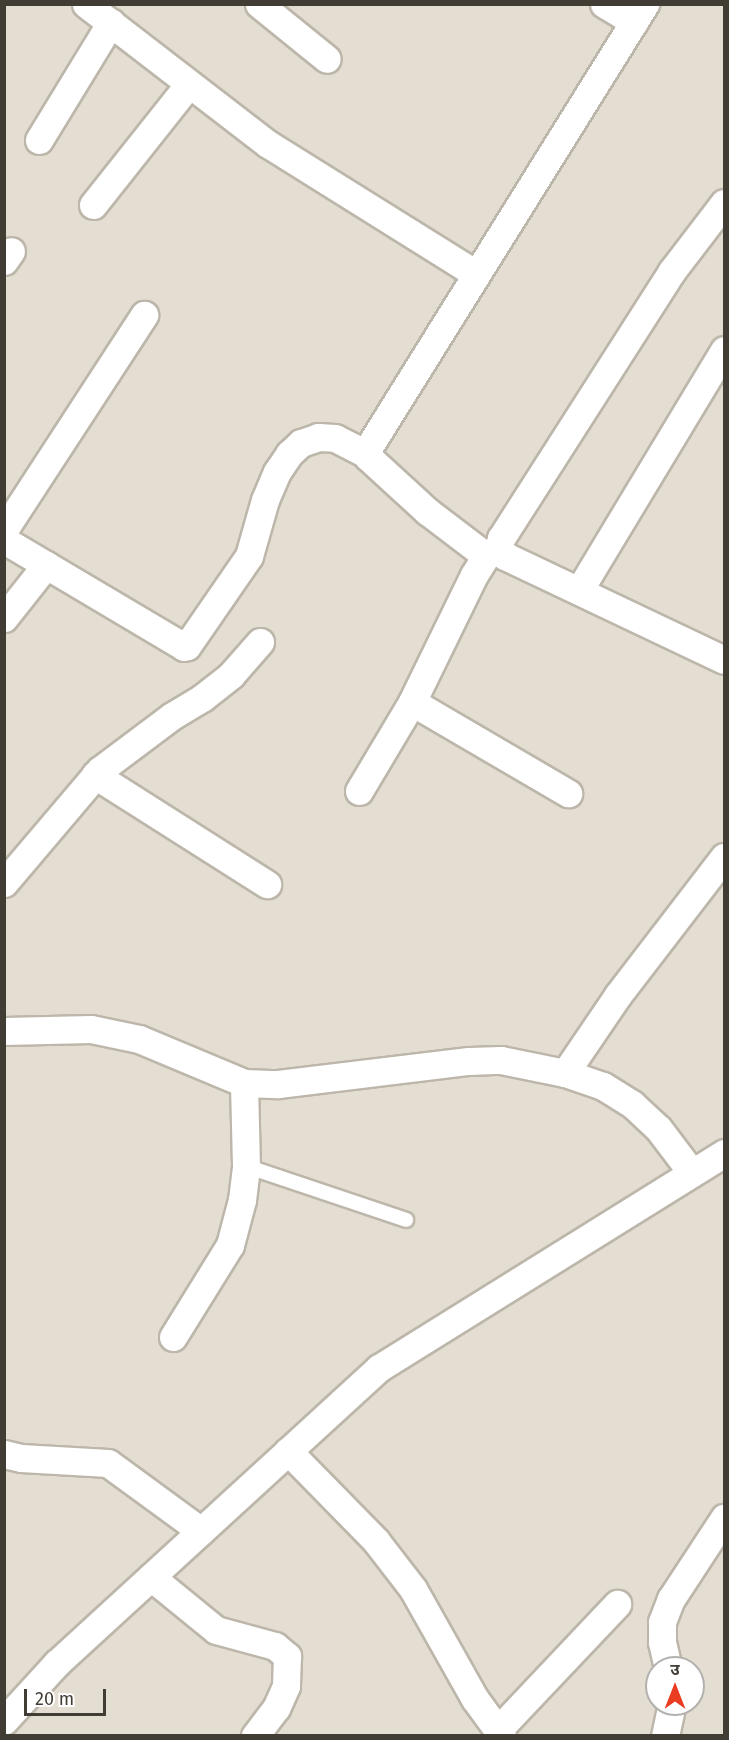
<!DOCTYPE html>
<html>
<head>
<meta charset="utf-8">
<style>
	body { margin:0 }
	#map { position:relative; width:729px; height:1740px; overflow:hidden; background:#f0ece3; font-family:"Fira Sans","Noto Sans Devanagari",sans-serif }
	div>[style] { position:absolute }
	.residential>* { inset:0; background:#e4ded2 }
	.roads { filter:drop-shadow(2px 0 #bdb6aa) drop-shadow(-2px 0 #bdb6aa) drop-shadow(0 2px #bdb6aa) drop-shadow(0 -2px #bdb6aa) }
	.service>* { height:14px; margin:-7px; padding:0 7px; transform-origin:7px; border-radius:7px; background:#fff }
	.minor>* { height:27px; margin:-13.5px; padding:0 13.5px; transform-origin:13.5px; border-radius:13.5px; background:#fff }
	span { translate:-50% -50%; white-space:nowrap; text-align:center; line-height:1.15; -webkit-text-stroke:5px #fff; paint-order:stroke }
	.frame { position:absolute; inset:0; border:6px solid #413c34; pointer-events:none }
	.north { position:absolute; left:645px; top:1656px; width:60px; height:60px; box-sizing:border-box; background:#fff; border:2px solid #b3b1ae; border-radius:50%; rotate:0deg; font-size:16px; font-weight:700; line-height:24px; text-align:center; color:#413c34 }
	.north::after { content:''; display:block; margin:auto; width:21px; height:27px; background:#e93c21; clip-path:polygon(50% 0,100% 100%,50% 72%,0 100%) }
	.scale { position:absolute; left:24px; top:1689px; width:82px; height:27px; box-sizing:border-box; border:3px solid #413c34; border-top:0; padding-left:8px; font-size:18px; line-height:21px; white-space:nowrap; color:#413c34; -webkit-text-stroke:4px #fff; paint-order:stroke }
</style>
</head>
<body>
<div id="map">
	<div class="residential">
		<i style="clip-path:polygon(evenodd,5px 5px,724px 5px,724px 1735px,5px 1736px,5px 5px,657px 1668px,693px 1668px,693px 1704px,657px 1704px,657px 1668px)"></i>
	</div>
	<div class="roads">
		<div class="service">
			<i style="left:246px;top:1166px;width:169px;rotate:18.6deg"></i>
		</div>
		<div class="minor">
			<i style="left:86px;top:4px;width:230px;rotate:37.6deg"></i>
			<i style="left:268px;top:144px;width:245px;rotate:32deg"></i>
			<i style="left:259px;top:4px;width:87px;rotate:39deg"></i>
			<i style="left:604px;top:4px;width:35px;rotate:31deg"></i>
			<i style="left:39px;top:140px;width:138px;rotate:-58.6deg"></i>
			<i style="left:724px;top:203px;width:86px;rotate:127.4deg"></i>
			<i style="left:672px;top:271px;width:317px;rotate:122.6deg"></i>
			<i style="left:501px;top:538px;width:9px;rotate:103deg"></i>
			<i style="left:499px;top:547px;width:11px;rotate:56deg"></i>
			<i style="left:505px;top:556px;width:242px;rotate:25.4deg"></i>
			<i style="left:93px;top:205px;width:154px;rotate:-51.6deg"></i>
			<i style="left:4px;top:261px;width:12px;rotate:-55deg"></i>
			<i style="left:4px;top:530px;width:257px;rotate:-56.9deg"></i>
			<i style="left:4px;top:540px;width:209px;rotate:30.7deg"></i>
			<i style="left:184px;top:647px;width:3px;rotate:-18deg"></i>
			<i style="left:187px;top:646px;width:109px;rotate:-55.4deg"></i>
			<i style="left:249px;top:556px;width:58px;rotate:-74.1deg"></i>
			<i style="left:265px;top:500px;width:30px;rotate:-67deg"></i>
			<i style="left:277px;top:472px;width:22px;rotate:-56deg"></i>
			<i style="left:289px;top:454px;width:16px;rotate:-43deg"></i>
			<i style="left:301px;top:443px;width:18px;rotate:-19deg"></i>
			<i style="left:318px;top:437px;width:17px;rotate:3deg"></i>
			<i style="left:335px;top:438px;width:35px;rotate:27deg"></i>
			<i style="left:486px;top:556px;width:73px;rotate:-142.8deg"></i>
			<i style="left:428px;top:512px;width:81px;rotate:-137.5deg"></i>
			<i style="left:368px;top:457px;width:7px;rotate:-98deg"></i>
			<i style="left:367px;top:450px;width:526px;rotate:-58.06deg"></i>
			<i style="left:580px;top:589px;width:279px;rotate:-58.9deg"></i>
			<i style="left:4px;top:618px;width:68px;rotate:-51.6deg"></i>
			<i style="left:412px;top:702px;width:181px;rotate:30.3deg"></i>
			<i style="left:95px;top:775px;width:204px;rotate:32.4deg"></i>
			<i style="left:359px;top:791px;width:104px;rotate:-59.2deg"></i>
			<i style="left:412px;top:702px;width:141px;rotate:-64deg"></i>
			<i style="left:474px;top:575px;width:22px;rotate:-58deg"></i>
			<i style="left:486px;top:556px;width:16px;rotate:-35deg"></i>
			<i style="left:4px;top:883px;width:148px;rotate:-49.7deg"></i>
			<i style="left:100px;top:770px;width:90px;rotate:-36.9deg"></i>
			<i style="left:172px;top:716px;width:35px;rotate:-31deg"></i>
			<i style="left:202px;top:698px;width:37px;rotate:-38deg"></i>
			<i style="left:231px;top:675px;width:44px;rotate:-48.7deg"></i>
			<i style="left:4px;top:1031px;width:87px;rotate:-1.3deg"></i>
			<i style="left:91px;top:1029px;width:49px;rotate:11.8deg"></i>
			<i style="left:139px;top:1039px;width:114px;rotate:22.7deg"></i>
			<i style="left:244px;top:1083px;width:34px;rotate:2deg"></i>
			<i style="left:278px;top:1084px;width:192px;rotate:-6.9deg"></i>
			<i style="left:469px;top:1061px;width:32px;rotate:-2deg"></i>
			<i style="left:501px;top:1060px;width:65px;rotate:11.5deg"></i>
			<i style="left:565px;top:1073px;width:40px;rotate:18.9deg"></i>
			<i style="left:603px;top:1086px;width:34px;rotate:32deg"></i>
			<i style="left:632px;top:1104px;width:35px;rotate:43deg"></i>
			<i style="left:658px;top:1128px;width:56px;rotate:52.9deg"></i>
			<i style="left:565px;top:1073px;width:94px;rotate:-55.8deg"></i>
			<i style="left:618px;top:995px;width:174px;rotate:-52.5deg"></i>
			<i style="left:173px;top:1337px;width:108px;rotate:-58.2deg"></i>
			<i style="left:230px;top:1245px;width:47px;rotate:-75.1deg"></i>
			<i style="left:242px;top:1200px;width:34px;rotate:-83deg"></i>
			<i style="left:246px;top:1166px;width:83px;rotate:-91.4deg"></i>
			<i style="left:288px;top:1451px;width:126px;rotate:45.6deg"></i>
			<i style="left:376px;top:1541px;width:61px;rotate:52.4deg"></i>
			<i style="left:413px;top:1589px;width:126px;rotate:60.6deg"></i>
			<i style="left:475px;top:1699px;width:46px;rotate:53.9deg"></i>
			<i style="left:4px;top:1454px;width:17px;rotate:13deg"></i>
			<i style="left:21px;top:1458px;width:87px;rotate:3.3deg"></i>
			<i style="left:108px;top:1463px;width:115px;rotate:36.2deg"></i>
			<i style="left:151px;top:1577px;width:84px;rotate:39.2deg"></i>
			<i style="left:216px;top:1630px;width:61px;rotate:15.2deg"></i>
			<i style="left:275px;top:1646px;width:16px;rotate:40deg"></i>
			<i style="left:287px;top:1656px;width:30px;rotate:92deg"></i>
			<i style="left:286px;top:1686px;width:24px;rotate:114deg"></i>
			<i style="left:276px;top:1708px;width:35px;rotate:127deg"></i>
			<i style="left:668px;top:1668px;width:27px;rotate:-103deg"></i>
			<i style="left:662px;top:1642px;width:20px;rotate:-90deg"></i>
			<i style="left:662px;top:1622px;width:25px;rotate:-69deg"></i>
			<i style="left:671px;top:1599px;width:97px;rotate:-56.8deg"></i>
			<i style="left:4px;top:1721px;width:79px;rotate:-47.6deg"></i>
			<i style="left:57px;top:1663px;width:437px;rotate:-42.5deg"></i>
			<i style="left:379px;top:1368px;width:407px;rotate:-31.9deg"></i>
			<i style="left:497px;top:1731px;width:175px;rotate:-46.6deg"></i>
			<i style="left:665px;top:1736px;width:33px;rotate:-78deg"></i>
		</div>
	</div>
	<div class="frame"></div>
	<div class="north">उ</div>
	<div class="scale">20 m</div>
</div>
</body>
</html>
